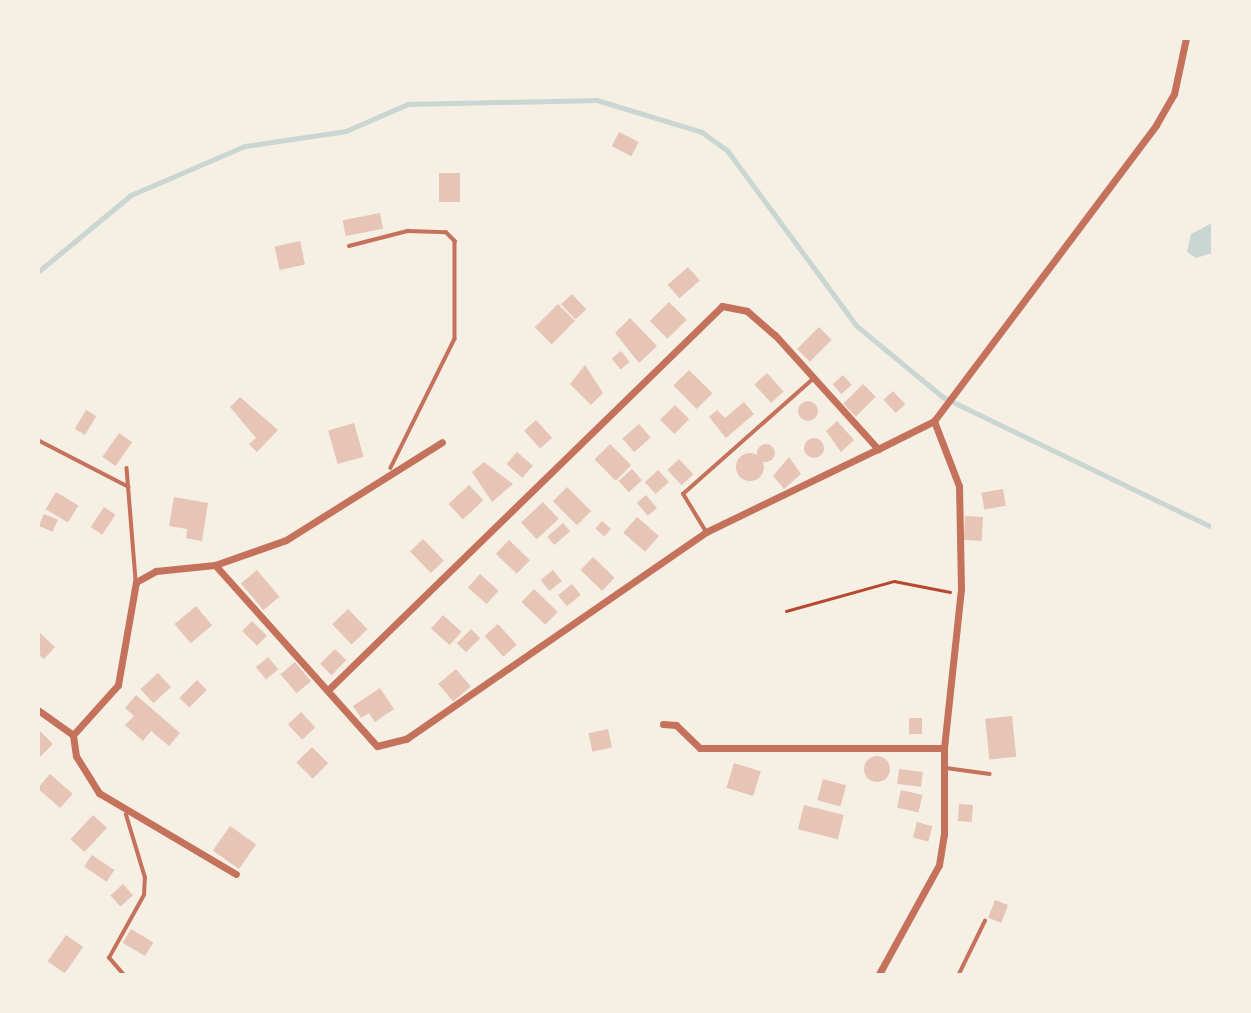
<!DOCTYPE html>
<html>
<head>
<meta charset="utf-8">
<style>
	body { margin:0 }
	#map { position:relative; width:1251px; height:1013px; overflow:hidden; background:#f6efe4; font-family:"Space Grotesk",sans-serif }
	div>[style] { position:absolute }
	.water>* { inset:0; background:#c9d6d2 }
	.stream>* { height:4.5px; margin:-2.25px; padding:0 2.25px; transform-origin:2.25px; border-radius:2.25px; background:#c9d6d2 }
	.building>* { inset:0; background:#e6c5b7; transform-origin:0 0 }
	.round { border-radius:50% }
	.path>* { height:2.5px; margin:-1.25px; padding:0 1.25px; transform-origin:1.25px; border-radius:1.25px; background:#b5482f }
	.service>* { height:3.5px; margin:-1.75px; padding:0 1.75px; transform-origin:1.75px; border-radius:1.75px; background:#c5725c }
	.minor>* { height:7px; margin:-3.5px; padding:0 3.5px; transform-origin:3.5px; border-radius:3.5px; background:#c5725c }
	span { translate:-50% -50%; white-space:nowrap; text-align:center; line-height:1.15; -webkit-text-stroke:6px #f6efe4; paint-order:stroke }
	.frame { position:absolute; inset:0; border:40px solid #f6efe4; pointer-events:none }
</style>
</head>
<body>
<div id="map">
	<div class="water">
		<i style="clip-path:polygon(1212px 223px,1212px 253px,1196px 258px,1187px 252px,1191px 234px)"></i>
	</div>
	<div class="stream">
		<i style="left:38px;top:272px;width:121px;rotate:-39.6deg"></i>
		<i style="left:131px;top:195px;width:124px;rotate:-23.3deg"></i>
		<i style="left:245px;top:146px;width:102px;rotate:-8.4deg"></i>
		<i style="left:346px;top:131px;width:68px;rotate:-23.5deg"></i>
		<i style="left:408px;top:104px;width:189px;rotate:-1.2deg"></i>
		<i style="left:597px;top:100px;width:110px;rotate:16.9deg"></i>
		<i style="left:702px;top:132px;width:32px;rotate:36deg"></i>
		<i style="left:728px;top:151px;width:217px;rotate:53.6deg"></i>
		<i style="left:857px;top:326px;width:112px;rotate:39.5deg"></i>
		<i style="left:943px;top:397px;width:299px;rotate:25.8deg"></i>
	</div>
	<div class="building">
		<i style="left:619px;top:132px;width:22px;height:16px;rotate:27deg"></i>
		<i style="left:439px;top:173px;width:21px;height:29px"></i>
		<i style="left:380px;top:213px;width:16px;height:38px;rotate:79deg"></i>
		<i style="left:300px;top:241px;width:24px;height:26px;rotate:78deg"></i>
		<i style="left:688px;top:267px;width:18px;height:27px;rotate:49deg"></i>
		<i style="left:572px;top:294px;width:21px;height:15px;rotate:47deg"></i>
		<i style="left:669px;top:302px;width:25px;height:27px;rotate:45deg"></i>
		<i style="left:558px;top:304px;width:24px;height:33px;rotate:45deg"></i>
		<i style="clip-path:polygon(630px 318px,657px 346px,639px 363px,615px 333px)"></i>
		<i style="left:819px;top:327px;width:18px;height:31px;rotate:45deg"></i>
		<i style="left:621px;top:351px;width:14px;height:12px;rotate:51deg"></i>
		<i style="clip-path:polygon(585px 365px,603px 393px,591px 405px,570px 384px)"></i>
		<i style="left:689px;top:370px;width:33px;height:22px;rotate:45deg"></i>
		<i style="left:767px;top:373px;width:25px;height:17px;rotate:48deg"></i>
		<i style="left:843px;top:375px;width:13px;height:14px;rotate:48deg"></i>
		<i style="left:863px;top:384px;width:18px;height:28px;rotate:45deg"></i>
		<i style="left:893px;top:391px;width:18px;height:13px;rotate:47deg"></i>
		<i style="clip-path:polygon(240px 397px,278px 430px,257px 452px,249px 444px,256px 438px,230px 407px)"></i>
		<i class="round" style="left:798px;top:401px;width:20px;height:20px"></i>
		<i style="clip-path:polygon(744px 402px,754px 414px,726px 438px,709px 417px,717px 410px,725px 418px)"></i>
		<i style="left:675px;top:405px;width:20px;height:21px;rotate:45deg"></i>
		<i style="left:86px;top:410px;width:12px;height:22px;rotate:31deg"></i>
		<i style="left:536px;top:420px;width:24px;height:16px;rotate:48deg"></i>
		<i style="clip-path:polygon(837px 421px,854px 440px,841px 452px,826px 431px)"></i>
		<i style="left:354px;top:423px;width:35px;height:27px;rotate:74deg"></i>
		<i style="left:639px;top:424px;width:18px;height:22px;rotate:49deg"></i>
		<i style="left:119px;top:433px;width:16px;height:29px;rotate:35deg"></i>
		<i class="round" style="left:804px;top:438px;width:20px;height:20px"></i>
		<i style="left:610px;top:444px;width:30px;height:22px;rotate:45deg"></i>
		<i class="round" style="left:757px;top:444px;width:18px;height:18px"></i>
		<i style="left:517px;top:452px;width:21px;height:16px;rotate:41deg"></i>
		<i class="round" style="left:736px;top:453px;width:28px;height:28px"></i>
		<i style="clip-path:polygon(789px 457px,801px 474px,784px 489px,773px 476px)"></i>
		<i style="left:679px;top:459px;width:21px;height:16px;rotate:47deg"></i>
		<i style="clip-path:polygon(484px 462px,513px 484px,492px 502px,472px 472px)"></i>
		<i style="left:632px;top:469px;width:15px;height:18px;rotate:48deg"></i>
		<i style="left:658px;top:470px;width:16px;height:18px;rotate:47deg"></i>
		<i style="left:469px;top:485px;width:21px;height:28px;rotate:47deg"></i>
		<i style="left:567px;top:487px;width:34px;height:20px;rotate:45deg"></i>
		<i style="left:1003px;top:489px;width:17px;height:22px;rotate:80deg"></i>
		<i style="left:56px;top:492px;width:26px;height:20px;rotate:31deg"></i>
		<i style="left:646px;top:495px;width:17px;height:12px;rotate:50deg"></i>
		<i style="clip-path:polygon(174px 497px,208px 503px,202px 541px,186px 538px,187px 529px,169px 526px)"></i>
		<i style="left:543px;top:502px;width:23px;height:30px;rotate:47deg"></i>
		<i style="left:104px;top:507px;width:14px;height:24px;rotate:34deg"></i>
		<i style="left:44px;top:514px;width:15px;height:13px;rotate:23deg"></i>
		<i style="left:965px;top:516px;width:18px;height:24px;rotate:3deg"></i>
		<i style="left:637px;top:517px;width:29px;height:21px;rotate:41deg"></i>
		<i style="left:602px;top:521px;width:12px;height:10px;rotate:42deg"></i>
		<i style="left:563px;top:523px;width:11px;height:21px;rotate:49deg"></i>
		<i style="left:423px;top:539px;width:30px;height:18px;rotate:46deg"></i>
		<i style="left:509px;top:540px;width:29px;height:19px;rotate:44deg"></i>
		<i style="left:593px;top:557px;width:30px;height:18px;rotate:44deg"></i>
		<i style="left:257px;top:570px;width:35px;height:21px;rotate:50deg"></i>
		<i style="left:553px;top:570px;width:14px;height:16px;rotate:51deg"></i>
		<i style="left:480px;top:574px;width:25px;height:18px;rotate:42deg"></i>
		<i style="left:572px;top:584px;width:14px;height:18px;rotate:51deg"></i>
		<i style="left:534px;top:589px;width:33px;height:18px;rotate:44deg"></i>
		<i style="left:196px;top:606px;width:25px;height:28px;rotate:50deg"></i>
		<i style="left:348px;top:609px;width:28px;height:22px;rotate:46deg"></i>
		<i style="left:443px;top:615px;width:25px;height:18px;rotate:42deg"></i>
		<i style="left:252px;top:621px;width:21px;height:14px;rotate:45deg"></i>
		<i style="left:498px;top:624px;width:28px;height:18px;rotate:48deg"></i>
		<i style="left:471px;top:629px;width:13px;height:20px;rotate:45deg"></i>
		<i style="clip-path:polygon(38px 631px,55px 647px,44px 659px,38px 654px)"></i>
		<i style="left:335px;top:649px;width:16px;height:21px;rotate:45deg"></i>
		<i style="left:268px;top:657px;width:16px;height:16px;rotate:50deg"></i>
		<i style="left:295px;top:662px;width:25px;height:19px;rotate:50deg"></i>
		<i style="left:456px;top:669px;width:23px;height:23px;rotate:50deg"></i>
		<i style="left:158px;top:673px;width:19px;height:24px;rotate:47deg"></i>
		<i style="left:197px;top:680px;width:14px;height:25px;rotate:45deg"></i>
		<i style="clip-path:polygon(380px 688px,394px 709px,375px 722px,369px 713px,361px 718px,353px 706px)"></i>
		<i style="clip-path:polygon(136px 695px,180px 733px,169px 746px,151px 731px,143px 741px,125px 725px,134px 716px,125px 708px)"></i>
		<i style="left:301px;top:712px;width:21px;height:18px;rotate:47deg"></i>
		<i style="left:1012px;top:716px;width:41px;height:27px;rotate:84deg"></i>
		<i style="left:922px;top:718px;width:16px;height:13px;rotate:90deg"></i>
		<i style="clip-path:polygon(38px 729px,53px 744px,38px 759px)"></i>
		<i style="left:608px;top:729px;width:19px;height:20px;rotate:78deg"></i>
		<i style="left:312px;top:747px;width:23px;height:22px;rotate:45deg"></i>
		<i class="round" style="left:864px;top:756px;width:26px;height:26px"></i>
		<i style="left:734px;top:763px;width:28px;height:26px;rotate:17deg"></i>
		<i style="left:899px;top:769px;width:24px;height:15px;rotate:7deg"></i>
		<i style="left:50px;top:774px;width:30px;height:19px;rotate:41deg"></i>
		<i style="left:823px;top:779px;width:24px;height:22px;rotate:15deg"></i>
		<i style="left:901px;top:790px;width:22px;height:18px;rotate:13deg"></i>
		<i style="left:959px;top:804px;width:14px;height:17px;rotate:4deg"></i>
		<i style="left:804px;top:805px;width:41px;height:25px;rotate:14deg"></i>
		<i style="left:93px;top:815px;width:19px;height:33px;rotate:43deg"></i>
		<i style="left:917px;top:822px;width:16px;height:16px;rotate:15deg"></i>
		<i style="left:230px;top:826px;width:32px;height:30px;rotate:35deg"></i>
		<i style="left:92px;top:855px;width:27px;height:14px;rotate:34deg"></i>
		<i style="left:123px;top:884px;width:15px;height:17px;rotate:48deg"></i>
		<i style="left:995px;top:900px;width:14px;height:19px;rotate:21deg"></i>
		<i style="left:131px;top:929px;width:26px;height:16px;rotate:31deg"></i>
		<i style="left:66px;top:935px;width:21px;height:32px;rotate:35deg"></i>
	</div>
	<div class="path">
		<i style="left:786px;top:611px;width:112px;rotate:-15.5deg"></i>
		<i style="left:894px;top:581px;width:57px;rotate:11.1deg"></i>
	</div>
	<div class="service">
		<i style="left:349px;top:246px;width:61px;rotate:-14.3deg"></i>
		<i style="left:408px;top:231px;width:38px;rotate:2deg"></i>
		<i style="left:446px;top:232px;width:13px;rotate:45deg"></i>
		<i style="left:455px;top:241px;width:98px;rotate:90deg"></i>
		<i style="left:455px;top:339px;width:144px;rotate:116.4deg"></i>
		<i style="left:38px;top:440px;width:102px;rotate:27.3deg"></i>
		<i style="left:127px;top:468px;width:112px;rotate:85.4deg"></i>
		<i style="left:706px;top:532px;width:44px;rotate:-121.2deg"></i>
		<i style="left:683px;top:494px;width:174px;rotate:-41.5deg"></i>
		<i style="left:946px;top:768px;width:44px;rotate:7.8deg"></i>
		<i style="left:123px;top:974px;width:21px;rotate:-131deg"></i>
		<i style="left:109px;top:958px;width:72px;rotate:-60.9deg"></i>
		<i style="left:144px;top:895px;width:17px;rotate:-87deg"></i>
		<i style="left:145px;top:878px;width:66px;rotate:-106.8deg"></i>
		<i style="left:959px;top:974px;width:59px;rotate:-63.9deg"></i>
	</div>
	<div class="minor">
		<i style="left:215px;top:565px;width:75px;rotate:-19.4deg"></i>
		<i style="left:286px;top:540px;width:184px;rotate:-32.1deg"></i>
		<i style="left:328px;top:690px;width:550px;rotate:-44.26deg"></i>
		<i style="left:722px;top:306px;width:25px;rotate:11deg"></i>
		<i style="left:747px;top:311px;width:37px;rotate:41deg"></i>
		<i style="left:775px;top:335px;width:154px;rotate:47.9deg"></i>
		<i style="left:878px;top:449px;width:63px;rotate:-26.6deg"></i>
		<i style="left:934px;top:421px;width:370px;rotate:-53.1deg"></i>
		<i style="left:1156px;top:125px;width:36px;rotate:-60deg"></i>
		<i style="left:1174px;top:94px;width:57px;rotate:-77.9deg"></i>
		<i style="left:38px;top:710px;width:43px;rotate:35.5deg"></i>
		<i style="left:73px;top:735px;width:21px;rotate:82deg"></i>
		<i style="left:76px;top:756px;width:44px;rotate:58.1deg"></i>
		<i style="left:99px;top:793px;width:159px;rotate:30.6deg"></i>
		<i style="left:663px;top:724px;width:13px;rotate:4deg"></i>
		<i style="left:676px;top:725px;width:33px;rotate:44deg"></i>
		<i style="left:700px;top:748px;width:244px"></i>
		<i style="left:73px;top:735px;width:67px;rotate:-48deg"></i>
		<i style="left:118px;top:685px;width:105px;rotate:-80.1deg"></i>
		<i style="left:136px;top:582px;width:23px;rotate:-29deg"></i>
		<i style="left:156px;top:571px;width:59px;rotate:-5.8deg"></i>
		<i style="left:215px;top:565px;width:243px;rotate:48.2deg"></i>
		<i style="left:377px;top:746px;width:30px;rotate:-14deg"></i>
		<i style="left:406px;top:739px;width:364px;rotate:-34.6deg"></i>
		<i style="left:706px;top:532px;width:191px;rotate:-25.8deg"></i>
		<i style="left:879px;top:974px;width:124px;rotate:-61.2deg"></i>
		<i style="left:939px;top:865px;width:30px;rotate:-81deg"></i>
		<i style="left:944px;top:835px;width:87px;rotate:-90deg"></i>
		<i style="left:944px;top:748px;width:160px;rotate:-83.9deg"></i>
		<i style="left:961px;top:589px;width:103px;rotate:-91.1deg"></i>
		<i style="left:959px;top:486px;width:70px;rotate:-111deg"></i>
	</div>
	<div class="frame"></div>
</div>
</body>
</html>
